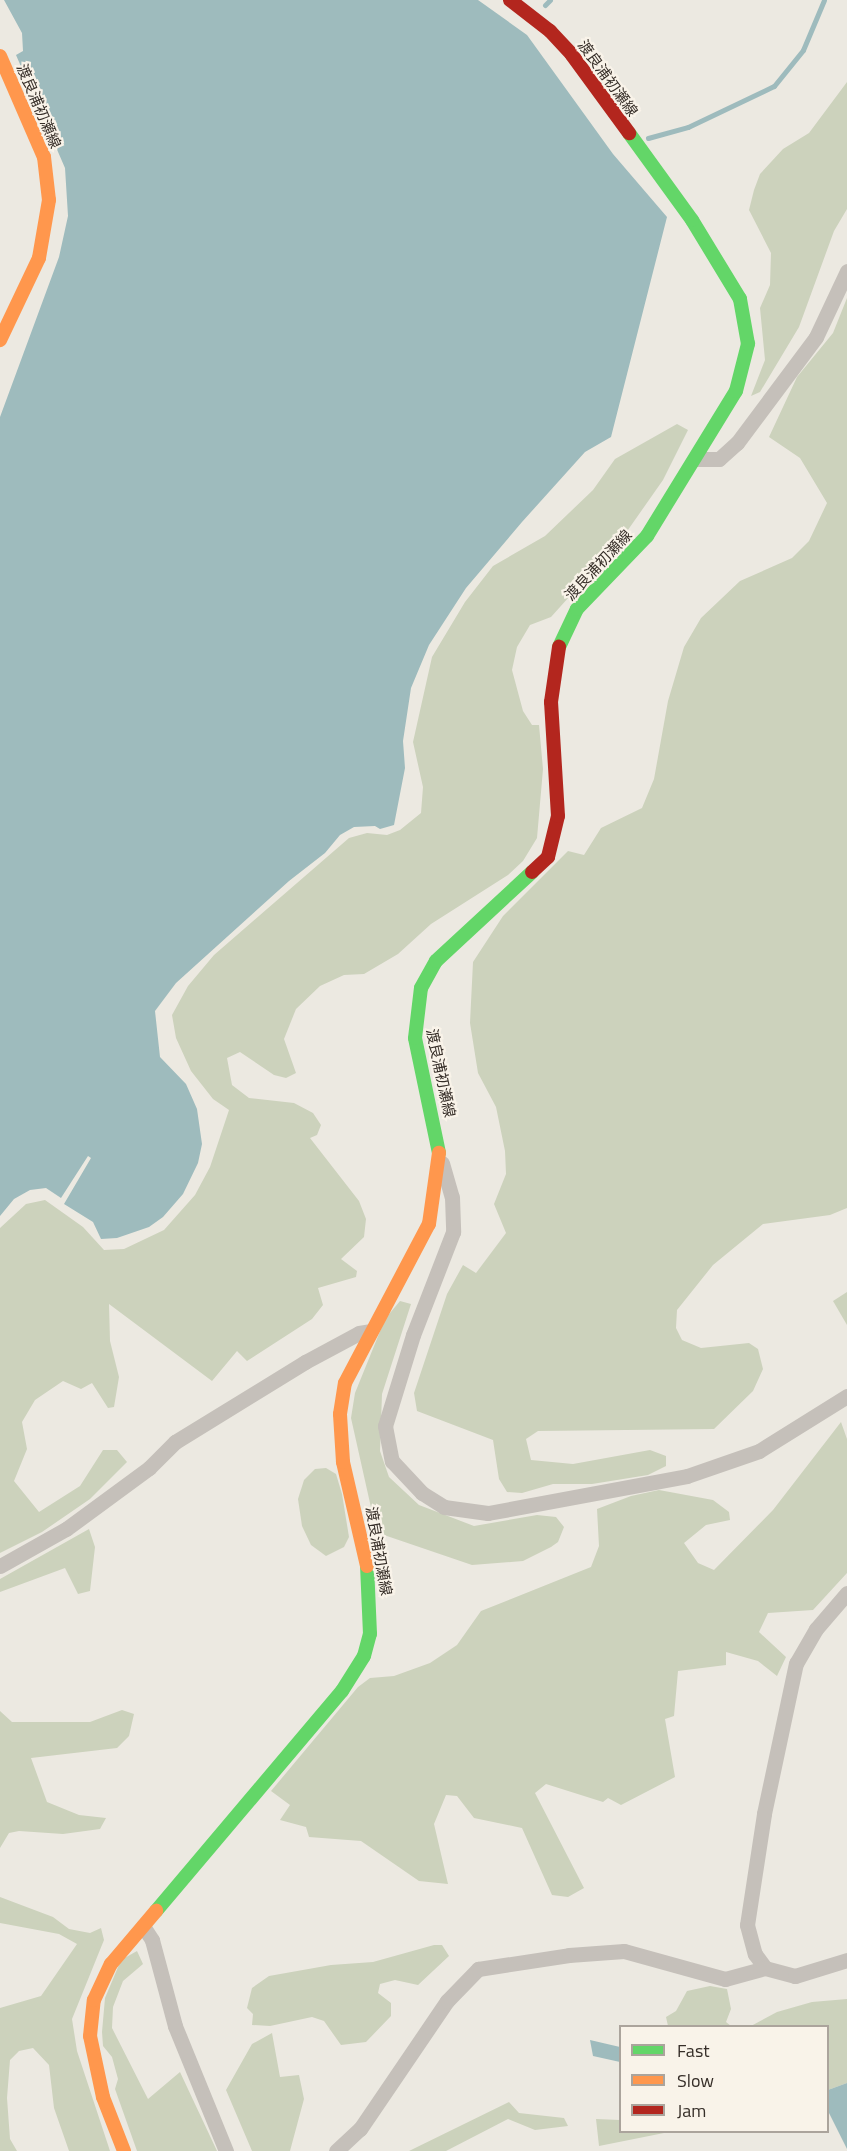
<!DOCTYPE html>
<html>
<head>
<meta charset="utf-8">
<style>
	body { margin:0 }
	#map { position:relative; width:847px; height:2151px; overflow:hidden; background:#ece9e1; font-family:"Titillium Web","Noto Sans JP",sans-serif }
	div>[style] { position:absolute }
	.green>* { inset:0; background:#ccd2bc }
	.water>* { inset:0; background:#9ebbbd }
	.stream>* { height:5px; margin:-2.5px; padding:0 2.5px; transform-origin:2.5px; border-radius:2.5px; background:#9ebbbd }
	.street>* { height:15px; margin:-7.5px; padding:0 7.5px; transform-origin:7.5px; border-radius:7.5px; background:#c5c0ba }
	.fast>* { height:14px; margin:-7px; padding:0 7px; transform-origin:7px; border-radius:7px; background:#63d668 }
	.slow>* { height:14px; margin:-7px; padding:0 7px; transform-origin:7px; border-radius:7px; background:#ff974d }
	.jam>* { height:14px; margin:-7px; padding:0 7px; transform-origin:7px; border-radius:7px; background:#b3261e }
	span { translate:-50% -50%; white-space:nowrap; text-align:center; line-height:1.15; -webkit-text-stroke:4.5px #f9f3e9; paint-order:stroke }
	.street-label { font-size:15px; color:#362e28 }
	.legend { position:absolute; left:619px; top:2025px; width:210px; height:108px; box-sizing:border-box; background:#f9f3e9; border:2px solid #aba49c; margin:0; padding:8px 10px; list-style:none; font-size:18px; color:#362e28 }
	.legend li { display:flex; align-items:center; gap:12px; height:30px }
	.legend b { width:30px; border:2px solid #aba49c }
</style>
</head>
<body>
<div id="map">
	<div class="green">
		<i style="clip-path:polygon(847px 82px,847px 209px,834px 231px,799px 327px,760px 392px,751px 396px,765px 360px,760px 308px,770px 285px,771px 253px,749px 210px,754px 190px,760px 174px,783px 149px,809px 133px)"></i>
		<i style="clip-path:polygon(847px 298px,847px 1208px,830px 1215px,763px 1224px,713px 1265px,677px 1310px,676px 1328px,682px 1340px,701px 1348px,749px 1343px,758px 1349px,763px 1369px,753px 1391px,714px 1429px,538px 1431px,526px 1439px,531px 1460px,573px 1464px,650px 1450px,666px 1456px,666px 1466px,648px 1475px,592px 1484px,553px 1484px,522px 1493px,507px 1492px,499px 1479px,493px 1440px,417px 1411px,414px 1393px,447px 1294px,463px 1265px,476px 1273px,506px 1233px,494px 1204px,506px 1174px,505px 1151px,496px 1107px,478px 1073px,470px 1023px,473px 962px,503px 916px,568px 851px,584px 855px,601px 828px,642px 808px,654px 779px,668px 701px,684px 647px,701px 618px,740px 581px,792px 558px,809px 541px,827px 503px,800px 458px,769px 437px,797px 377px,833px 333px)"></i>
		<i style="clip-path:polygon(677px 424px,688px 430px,663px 480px,623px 537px,551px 617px,530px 625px,517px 647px,512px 670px,523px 711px,532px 725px,539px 725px,543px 769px,537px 838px,523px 861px,508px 875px,431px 924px,398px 954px,364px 974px,344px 975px,320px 986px,296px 1009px,284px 1039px,296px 1073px,286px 1078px,274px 1075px,240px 1052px,227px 1058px,232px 1085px,249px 1098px,294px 1103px,313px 1113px,321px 1125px,317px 1135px,310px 1138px,359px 1201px,366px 1219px,364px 1237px,341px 1259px,357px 1271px,356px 1277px,318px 1288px,323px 1305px,312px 1319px,247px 1361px,237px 1351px,212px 1381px,109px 1304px,110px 1341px,119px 1377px,114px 1407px,108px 1408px,92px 1383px,81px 1389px,63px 1381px,35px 1400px,22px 1422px,27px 1449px,14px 1481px,39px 1512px,80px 1486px,103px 1450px,117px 1450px,127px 1462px,90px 1499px,42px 1532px,0 1553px,0 1228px,26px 1204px,45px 1200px,83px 1227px,104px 1250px,124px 1249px,164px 1230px,195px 1195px,210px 1167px,229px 1110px,213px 1099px,191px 1071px,176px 1038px,172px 1015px,188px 986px,214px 955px,349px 838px,367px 833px,387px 835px,400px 830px,421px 813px,423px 787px,413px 742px,432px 657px,465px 602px,493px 566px,545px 536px,593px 490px,615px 459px)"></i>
		<i style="clip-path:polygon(847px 1292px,847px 1325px,833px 1301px)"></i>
		<i style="clip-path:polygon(400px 1301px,411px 1304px,382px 1394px,380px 1451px,389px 1477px,419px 1505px,474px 1526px,537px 1515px,556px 1517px,564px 1527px,558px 1542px,551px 1547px,523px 1561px,472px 1565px,384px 1535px,374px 1521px,351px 1418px,355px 1393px,385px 1319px)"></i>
		<i style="clip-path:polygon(841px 1422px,847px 1439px,847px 1573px,813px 1610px,768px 1613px,759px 1632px,786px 1657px,777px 1676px,758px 1661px,726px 1652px,726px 1665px,678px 1671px,674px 1716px,665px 1719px,675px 1777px,621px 1805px,608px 1798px,603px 1802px,546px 1784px,535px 1793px,584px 1888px,568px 1897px,552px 1895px,522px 1828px,474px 1818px,457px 1796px,446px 1795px,434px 1824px,448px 1884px,419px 1881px,361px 1841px,309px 1837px,306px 1827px,280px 1820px,290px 1805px,271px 1791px,358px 1687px,370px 1678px,394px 1676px,430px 1663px,457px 1645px,481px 1611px,591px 1567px,599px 1546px,597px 1509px,631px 1496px,659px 1490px,713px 1500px,729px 1512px,730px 1520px,706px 1525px,684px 1543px,698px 1563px,714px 1570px,773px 1510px)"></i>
		<i style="clip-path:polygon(326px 1468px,336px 1474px,342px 1494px,349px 1537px,344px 1547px,326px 1556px,311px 1545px,302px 1526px,298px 1499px,304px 1480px,315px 1469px)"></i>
		<i style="clip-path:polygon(89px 1529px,95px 1547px,90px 1591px,78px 1594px,65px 1568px,0 1592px,0 1579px)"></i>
		<i style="clip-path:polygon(122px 1710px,134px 1714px,129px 1736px,117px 1748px,31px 1758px,47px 1802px,79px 1815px,106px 1818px,100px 1829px,63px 1834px,19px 1831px,9px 1833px,0 1848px,0 1711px,12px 1722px,90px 1722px)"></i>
		<i style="clip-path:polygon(0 1897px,53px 1917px,69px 1929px,90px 1933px,101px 1928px,104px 1940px,72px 2019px,77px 2051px,110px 2151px,69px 2151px,54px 2108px,49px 2065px,33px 2048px,19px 2051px,10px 2060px,7px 2098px,10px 2139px,17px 2151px,0 2151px,0 2008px,41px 1996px,77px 1944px,59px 1934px,0 1923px)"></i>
		<i style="clip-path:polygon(434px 1945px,442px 1945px,449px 1956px,418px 1985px,395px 1980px,380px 1984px,378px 1993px,391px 2003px,391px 2016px,366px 2042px,341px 2045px,324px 2021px,312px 2017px,270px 2026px,252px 2025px,253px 2014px,247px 2008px,252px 1988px,269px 1976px,331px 1965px,373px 1962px)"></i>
		<i style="clip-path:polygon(137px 1951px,143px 1964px,123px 1981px,113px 2007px,112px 2028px,148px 2099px,180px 2072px,217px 2151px,137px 2151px,115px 2089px,118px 2079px,112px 2057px,103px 2046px,102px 2032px,105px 1998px,121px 1960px)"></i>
		<i style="clip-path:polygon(710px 1986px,727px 1989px,731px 2009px,726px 2022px,731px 2026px,668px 2026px,666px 2017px,676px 2011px,687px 1991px)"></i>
		<i style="clip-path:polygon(847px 1999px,847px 2083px,828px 2090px,828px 2026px,751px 2026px,777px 2012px,812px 2002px)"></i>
		<i style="clip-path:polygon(272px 2033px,280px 2077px,299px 2075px,304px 2099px,290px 2151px,252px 2151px,226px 2090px,252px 2044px)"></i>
		<i style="clip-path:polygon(509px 2102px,519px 2113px,564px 2118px,568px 2126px,535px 2130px,508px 2119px,446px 2151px,409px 2151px)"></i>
		<i style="clip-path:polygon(596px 2119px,620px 2120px,620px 2132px,669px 2132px,599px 2146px)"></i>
	</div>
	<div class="water">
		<i style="clip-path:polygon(4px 0,478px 0,527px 35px,613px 154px,667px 217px,611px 437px,585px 452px,522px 522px,466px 588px,429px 645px,411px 688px,403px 741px,405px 768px,394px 825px,380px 829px,375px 826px,354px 827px,340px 835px,325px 853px,289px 881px,176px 983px,155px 1011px,160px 1057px,186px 1084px,197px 1109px,202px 1144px,198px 1163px,183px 1194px,163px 1217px,149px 1227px,117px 1238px,101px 1239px,93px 1222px,64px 1204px,91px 1158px,88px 1156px,61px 1198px,46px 1188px,30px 1190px,14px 1199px,0 1216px,0 417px,59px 257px,68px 216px,65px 168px,16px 55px,23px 51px,22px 33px)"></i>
		<i style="clip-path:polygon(590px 2040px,620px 2047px,620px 2062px,593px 2056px)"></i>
		<i style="clip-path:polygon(847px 2083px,847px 2149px,828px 2111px,828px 2090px)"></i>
	</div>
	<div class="stream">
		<i style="left:545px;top:5px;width:7px;rotate:-45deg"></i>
		<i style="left:648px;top:138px;width:41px;rotate:-15.4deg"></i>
		<i style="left:688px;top:127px;width:95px;rotate:-25.5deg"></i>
		<i style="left:774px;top:86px;width:46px;rotate:-51.1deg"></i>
		<i style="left:803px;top:50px;width:54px;rotate:-67.2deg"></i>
	</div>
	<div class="street">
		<i style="left:695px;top:459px;width:24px"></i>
		<i style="left:719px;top:459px;width:24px;rotate:-42deg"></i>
		<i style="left:737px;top:443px;width:132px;rotate:-53.3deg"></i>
		<i style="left:816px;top:337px;width:73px;rotate:-64.8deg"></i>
		<i style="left:442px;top:1163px;width:35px;rotate:74deg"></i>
		<i style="left:452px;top:1197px;width:35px;rotate:88deg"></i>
		<i style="left:453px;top:1232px;width:110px;rotate:111.2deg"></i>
		<i style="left:413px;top:1335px;width:95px;rotate:107.1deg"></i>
		<i style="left:385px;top:1426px;width:36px;rotate:79deg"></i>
		<i style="left:392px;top:1461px;width:44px;rotate:46.8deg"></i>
		<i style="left:422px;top:1493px;width:26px;rotate:32deg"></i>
		<i style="left:444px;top:1507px;width:44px;rotate:7.8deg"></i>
		<i style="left:488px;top:1513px;width:202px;rotate:-10.5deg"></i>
		<i style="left:687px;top:1476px;width:76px;rotate:-19.1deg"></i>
		<i style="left:759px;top:1451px;width:104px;rotate:-32deg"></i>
		<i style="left:0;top:1566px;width:76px;rotate:-29.3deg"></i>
		<i style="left:66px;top:1529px;width:103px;rotate:-36.3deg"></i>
		<i style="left:149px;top:1468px;width:37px;rotate:-45deg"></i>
		<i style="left:175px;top:1442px;width:153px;rotate:-31.6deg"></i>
		<i style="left:305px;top:1362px;width:61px;rotate:-28.2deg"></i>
		<i style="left:359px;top:1333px;width:11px;rotate:-10deg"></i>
		<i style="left:847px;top:1593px;width:48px;rotate:130.7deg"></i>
		<i style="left:816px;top:1629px;width:39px;rotate:120deg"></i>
		<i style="left:796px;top:1663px;width:154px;rotate:102deg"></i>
		<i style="left:764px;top:1814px;width:112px;rotate:98.7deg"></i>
		<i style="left:747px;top:1925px;width:30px;rotate:75deg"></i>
		<i style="left:755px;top:1954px;width:17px;rotate:54deg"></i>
		<i style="left:765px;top:1968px;width:31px;rotate:15deg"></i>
		<i style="left:795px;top:1976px;width:54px;rotate:-17.1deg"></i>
		<i style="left:143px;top:1926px;width:17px;rotate:57deg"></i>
		<i style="left:152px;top:1940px;width:89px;rotate:75deg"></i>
		<i style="left:175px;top:2026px;width:135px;rotate:67.8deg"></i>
		<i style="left:336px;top:2151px;width:33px;rotate:-43deg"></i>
		<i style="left:360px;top:2129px;width:155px;rotate:-55.8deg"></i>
		<i style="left:447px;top:2001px;width:45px;rotate:-45.9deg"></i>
		<i style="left:478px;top:1969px;width:92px;rotate:-8.7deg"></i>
		<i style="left:569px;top:1955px;width:55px;rotate:-4.2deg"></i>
		<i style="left:624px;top:1951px;width:105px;rotate:15.5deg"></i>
		<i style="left:725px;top:1979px;width:41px;rotate:-15.4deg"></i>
	</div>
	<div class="fast">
		<i style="left:559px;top:647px;width:42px;rotate:-64.7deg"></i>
		<i style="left:577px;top:609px;width:101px;rotate:-46.2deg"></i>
		<i style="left:647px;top:536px;width:170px;rotate:-58.5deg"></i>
		<i style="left:736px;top:391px;width:49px;rotate:-75.7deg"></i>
		<i style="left:748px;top:344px;width:46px;rotate:-100.1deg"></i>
		<i style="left:740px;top:299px;width:92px;rotate:-121.3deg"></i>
		<i style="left:692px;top:220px;width:107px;rotate:-125.9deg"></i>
		<i style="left:439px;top:1153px;width:117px;rotate:-101.8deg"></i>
		<i style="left:415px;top:1038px;width:50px;rotate:-83.2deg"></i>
		<i style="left:421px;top:988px;width:31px;rotate:-61deg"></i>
		<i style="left:436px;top:961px;width:131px;rotate:-42.8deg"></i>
		<i style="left:156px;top:1911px;width:288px;rotate:-49.8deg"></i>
		<i style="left:342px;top:1691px;width:41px;rotate:-57.8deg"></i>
		<i style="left:364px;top:1656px;width:23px;rotate:-75deg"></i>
		<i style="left:370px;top:1634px;width:68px;rotate:-92.5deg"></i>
	</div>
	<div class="slow">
		<i style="left:0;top:56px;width:110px;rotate:66.5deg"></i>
		<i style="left:44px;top:157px;width:43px;rotate:83.4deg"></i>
		<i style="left:49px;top:200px;width:59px;rotate:99.8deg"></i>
		<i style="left:39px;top:258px;width:91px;rotate:115.4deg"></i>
		<i style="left:367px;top:1566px;width:107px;rotate:-103deg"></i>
		<i style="left:343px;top:1462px;width:48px;rotate:-93.6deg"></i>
		<i style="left:340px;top:1414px;width:31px;rotate:-81deg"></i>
		<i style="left:345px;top:1383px;width:180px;rotate:-62.2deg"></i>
		<i style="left:429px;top:1224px;width:72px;rotate:-82deg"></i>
		<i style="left:124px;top:2151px;width:58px;rotate:-111.3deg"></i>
		<i style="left:103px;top:2097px;width:62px;rotate:-102deg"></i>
		<i style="left:90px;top:2036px;width:36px;rotate:-84deg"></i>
		<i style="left:94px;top:2000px;width:40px;rotate:-65deg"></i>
		<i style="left:111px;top:1964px;width:70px;rotate:-49.7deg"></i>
	</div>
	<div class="jam">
		<i style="left:510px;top:0;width:51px;rotate:37.8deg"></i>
		<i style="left:550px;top:31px;width:33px;rotate:47deg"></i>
		<i style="left:572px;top:55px;width:97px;rotate:53.8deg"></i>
		<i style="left:532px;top:872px;width:22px;rotate:-43deg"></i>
		<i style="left:548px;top:857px;width:42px;rotate:-76.3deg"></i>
		<i style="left:558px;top:816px;width:114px;rotate:-93.5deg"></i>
		<i style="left:551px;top:702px;width:56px;rotate:-81.7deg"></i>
	</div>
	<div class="street-label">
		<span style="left:608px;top:78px;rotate:54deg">渡良浦初瀬線</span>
		<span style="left:39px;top:106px;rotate:67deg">渡良浦初瀬線</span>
		<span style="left:598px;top:565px;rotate:-47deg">渡良浦初瀬線</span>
		<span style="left:441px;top:1073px;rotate:78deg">渡良浦初瀬線</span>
		<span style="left:379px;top:1551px;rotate:80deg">渡良浦初瀬線</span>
	</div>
	<ul class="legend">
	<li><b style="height:8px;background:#63d668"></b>Fast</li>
	<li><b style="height:8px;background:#ff974d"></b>Slow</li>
	<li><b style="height:8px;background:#b3261e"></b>Jam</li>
	</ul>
</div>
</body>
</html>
